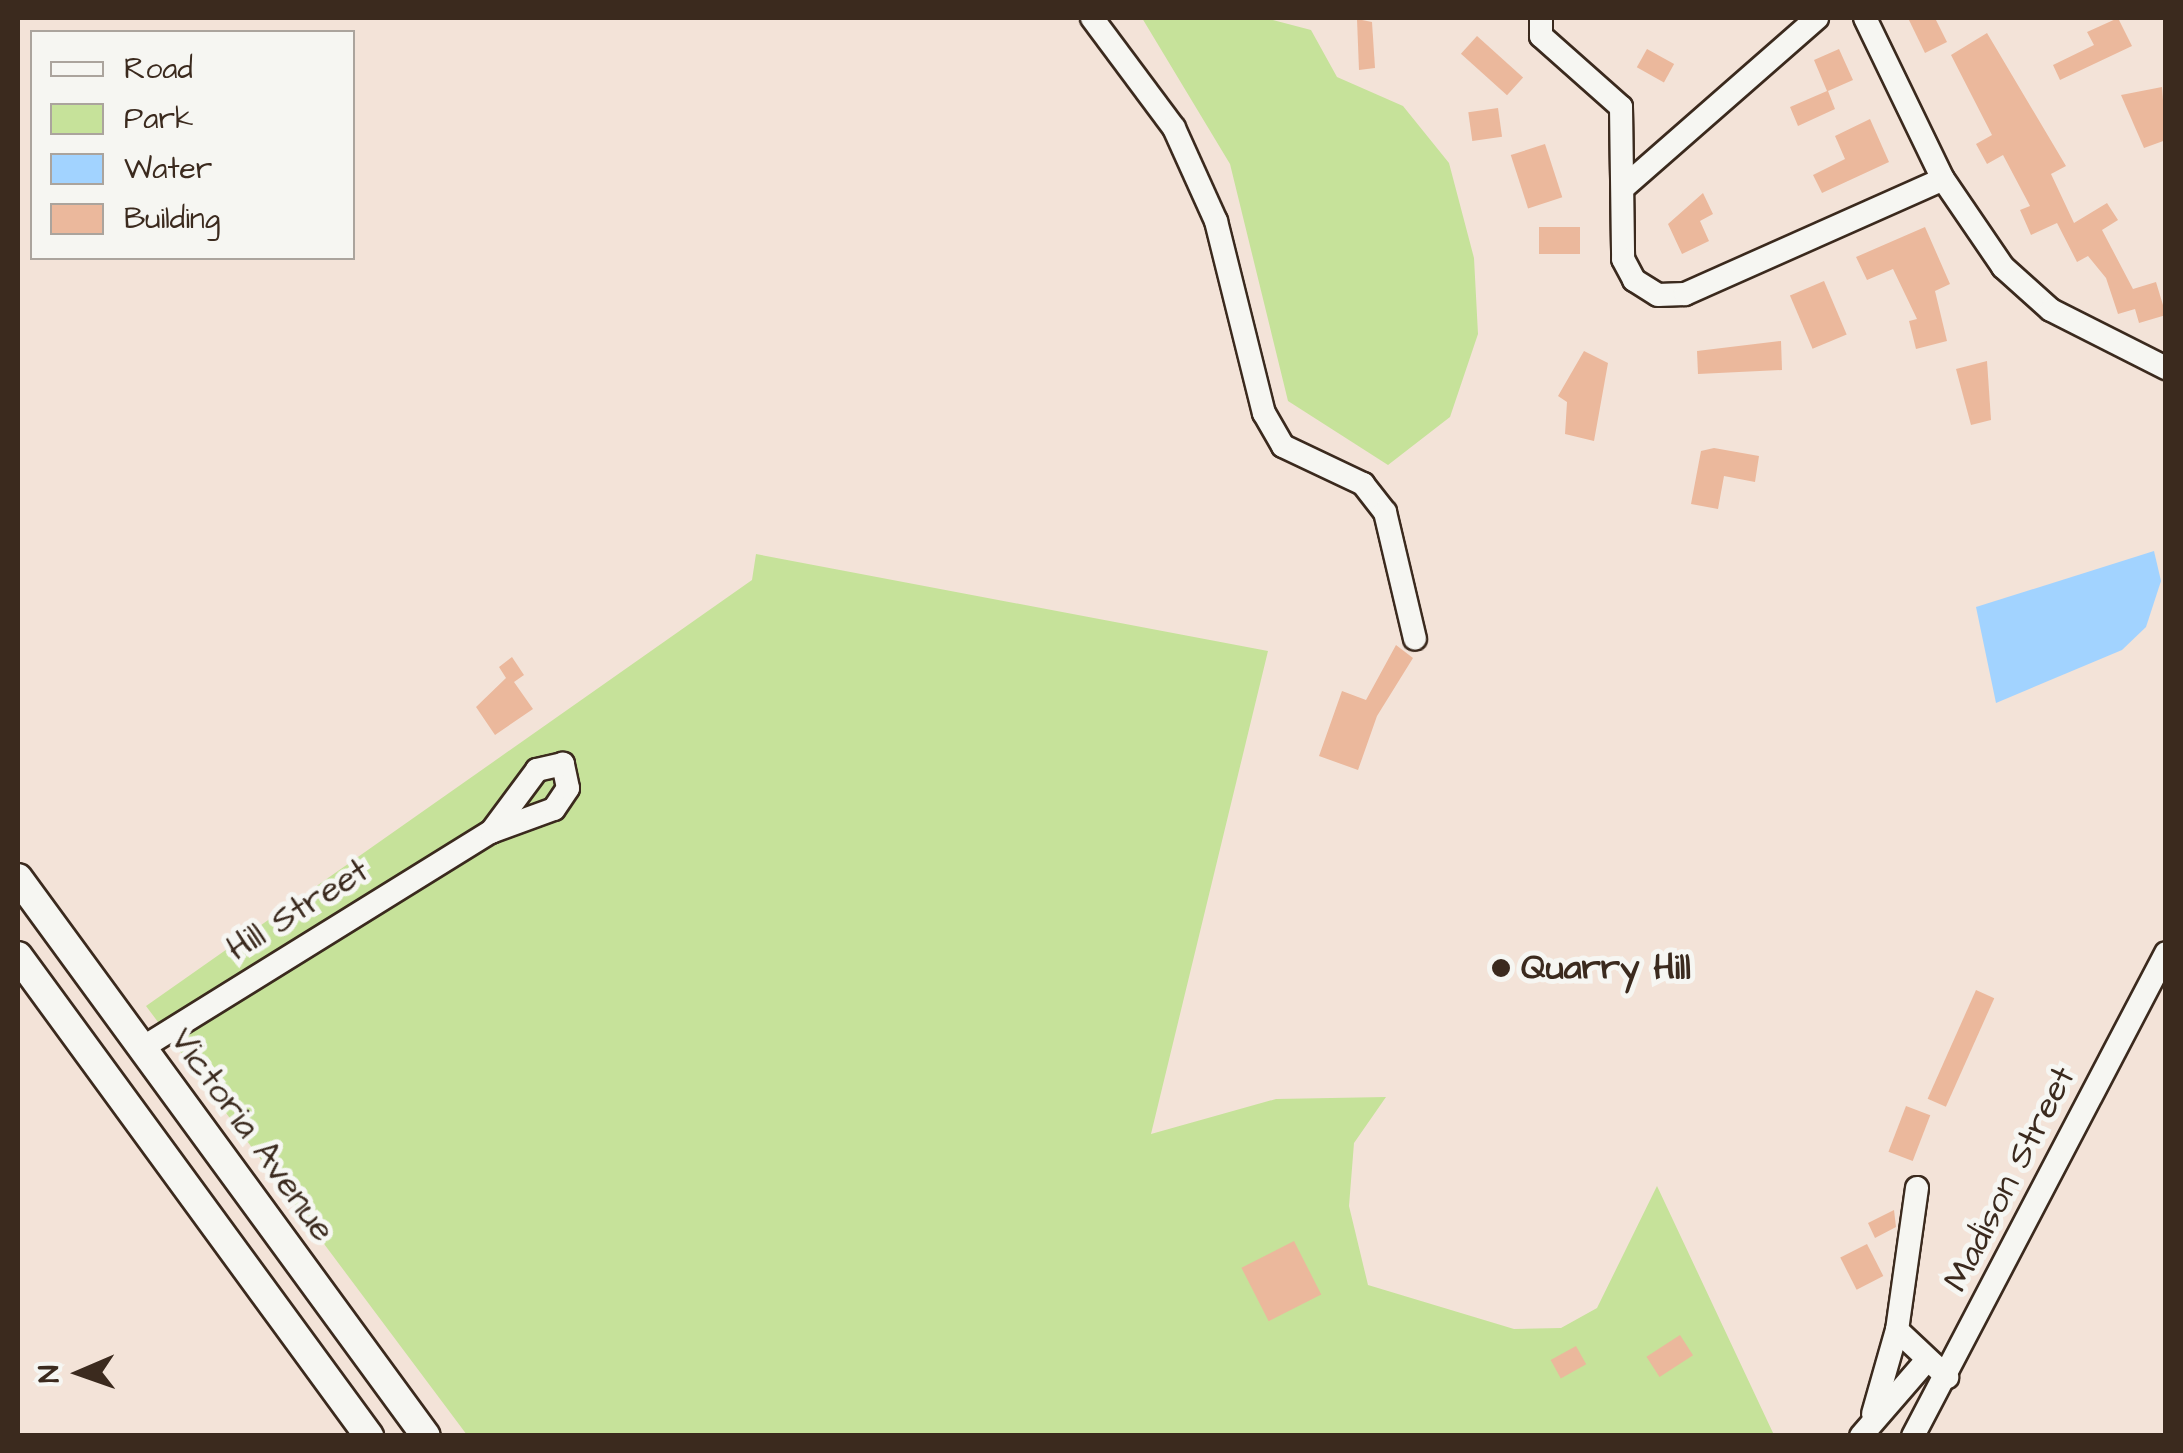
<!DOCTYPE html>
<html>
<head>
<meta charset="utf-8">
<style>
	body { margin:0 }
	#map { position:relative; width:2183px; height:1453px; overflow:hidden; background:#f3e3d8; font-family:"Architects Daughter",sans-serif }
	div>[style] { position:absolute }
	.green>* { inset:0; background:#c6e29a }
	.water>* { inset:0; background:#a2d3ff }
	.building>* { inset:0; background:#ebb89c; transform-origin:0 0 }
	.roads { filter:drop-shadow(2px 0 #3b2a1e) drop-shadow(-2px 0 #3b2a1e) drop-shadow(0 2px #3b2a1e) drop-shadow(0 -2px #3b2a1e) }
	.minor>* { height:22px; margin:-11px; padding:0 11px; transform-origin:11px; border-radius:11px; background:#f6f6f2 }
	.major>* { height:28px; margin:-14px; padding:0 14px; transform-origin:14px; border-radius:14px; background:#f6f6f2 }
	.dots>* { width:28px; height:28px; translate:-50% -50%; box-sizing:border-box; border:5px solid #f6f6f2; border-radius:50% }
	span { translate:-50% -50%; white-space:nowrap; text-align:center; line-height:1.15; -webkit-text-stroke:10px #f6f6f2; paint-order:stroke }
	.street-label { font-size:35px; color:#3b2a1e }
	.poi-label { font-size:35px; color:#3b2a1e; font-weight:700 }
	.left { translate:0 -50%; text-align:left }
	.frame { position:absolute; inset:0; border:20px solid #3b2a1e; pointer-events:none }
	.legend { position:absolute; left:30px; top:30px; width:325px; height:230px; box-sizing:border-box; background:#f6f6f2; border:2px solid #aba49d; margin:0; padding:12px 18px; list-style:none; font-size:30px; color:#3b2a1e }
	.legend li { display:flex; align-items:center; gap:20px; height:50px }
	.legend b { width:50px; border:2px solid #aba49d }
	.north { position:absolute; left:30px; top:1323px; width:100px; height:100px; -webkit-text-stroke:8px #f6f6f2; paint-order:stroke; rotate:268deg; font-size:28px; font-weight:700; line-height:40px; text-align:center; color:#3b2a1e }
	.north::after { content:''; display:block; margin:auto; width:35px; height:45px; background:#3b2a1e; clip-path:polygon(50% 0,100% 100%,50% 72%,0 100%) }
</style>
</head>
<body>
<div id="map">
	<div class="green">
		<i style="clip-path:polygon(1142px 18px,1265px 18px,1311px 30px,1337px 77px,1403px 106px,1449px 163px,1474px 258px,1478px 334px,1450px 417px,1388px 465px,1288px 401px,1230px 164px)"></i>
		<i style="clip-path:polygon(756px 554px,1268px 651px,1151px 1134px,1276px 1099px,1386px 1097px,1354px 1143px,1349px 1206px,1368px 1285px,1514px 1329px,1561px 1328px,1597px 1308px,1657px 1186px,1774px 1435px,467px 1435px,146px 1006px,752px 580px)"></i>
	</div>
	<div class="water">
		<i style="clip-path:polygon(2154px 551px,2161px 581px,2146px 627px,2122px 650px,1996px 703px,1976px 607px)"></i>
	</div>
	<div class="building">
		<i style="clip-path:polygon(1908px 18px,1935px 18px,1947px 42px,1925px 53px)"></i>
		<i style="clip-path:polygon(2118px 18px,2132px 46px,2060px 80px,2053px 65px,2094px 45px,2087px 32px)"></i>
		<i style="clip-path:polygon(1357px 19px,1372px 22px,1375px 68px,1359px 70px)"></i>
		<i style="clip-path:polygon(1987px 33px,2066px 166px,2051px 174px,2074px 223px,2107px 203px,2118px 220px,2102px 230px,2133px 289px,2156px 282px,2166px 315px,2139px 323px,2135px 309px,2118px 314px,2106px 278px,2088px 256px,2077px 262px,2057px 223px,2031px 235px,2020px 210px,2030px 206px,2003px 155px,1987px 164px,1976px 144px,1992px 135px,1951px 55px)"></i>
		<i style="left:1477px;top:36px;width:62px;height:24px;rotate:42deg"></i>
		<i style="left:1647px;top:49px;width:31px;height:21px;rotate:29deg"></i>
		<i style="clip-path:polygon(1839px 49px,1853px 80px,1828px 91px,1835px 109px,1798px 126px,1790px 107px,1827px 91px,1814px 60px)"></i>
		<i style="clip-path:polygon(2162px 87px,2166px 140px,2144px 148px,2121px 95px)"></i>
		<i style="left:1498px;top:108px;width:29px;height:30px;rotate:82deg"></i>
		<i style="clip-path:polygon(1870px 119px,1889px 162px,1822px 193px,1813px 175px,1845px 159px,1835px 136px)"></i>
		<i style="left:1545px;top:144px;width:56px;height:36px;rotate:72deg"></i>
		<i style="clip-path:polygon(1703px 193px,1713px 214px,1700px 221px,1709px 241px,1682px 254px,1668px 224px)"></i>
		<i style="left:1580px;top:227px;width:27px;height:41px;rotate:90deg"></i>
		<i style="clip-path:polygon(1925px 227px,1950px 284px,1935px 291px,1947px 341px,1916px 349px,1909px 321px,1917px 319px,1893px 269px,1867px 280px,1856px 257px)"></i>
		<i style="left:1824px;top:281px;width:58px;height:37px;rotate:67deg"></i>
		<i style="clip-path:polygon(1781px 341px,1782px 370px,1698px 374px,1697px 351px)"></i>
		<i style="clip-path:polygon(1584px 351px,1608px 363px,1594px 441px,1565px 434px,1567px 402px,1558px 396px)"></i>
		<i style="clip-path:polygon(1987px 361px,1991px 420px,1971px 425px,1956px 369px)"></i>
		<i style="clip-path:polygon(1714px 448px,1759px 456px,1755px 482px,1724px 476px,1718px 509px,1691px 504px,1701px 451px)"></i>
		<i style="clip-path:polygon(1396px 645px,1413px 658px,1377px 716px,1358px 770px,1319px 756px,1342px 691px,1366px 700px)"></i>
		<i style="clip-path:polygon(512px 657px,524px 675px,514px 682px,533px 709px,495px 735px,476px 707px,506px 678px,499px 667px)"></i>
		<i style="left:1976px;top:990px;width:20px;height:119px;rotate:24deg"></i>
		<i style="left:1906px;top:1106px;width:26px;height:49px;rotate:21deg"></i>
		<i style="clip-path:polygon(1894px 1210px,1896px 1227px,1875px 1238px,1868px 1223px)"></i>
		<i style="left:1294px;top:1241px;width:60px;height:59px;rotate:63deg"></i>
		<i style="left:1867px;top:1244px;width:36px;height:30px;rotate:63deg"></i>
		<i style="left:1680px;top:1335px;width:24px;height:40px;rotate:57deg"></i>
		<i style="left:1576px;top:1346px;width:21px;height:29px;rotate:61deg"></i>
	</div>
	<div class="roads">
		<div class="minor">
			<i style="left:1092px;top:18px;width:137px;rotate:53.3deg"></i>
			<i style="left:1174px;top:128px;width:102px;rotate:65.7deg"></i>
			<i style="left:1216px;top:221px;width:198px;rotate:76deg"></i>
			<i style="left:1264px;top:413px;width:38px;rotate:60deg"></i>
			<i style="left:1283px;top:446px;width:89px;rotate:25.4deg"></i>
			<i style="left:1363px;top:484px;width:36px;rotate:52deg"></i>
			<i style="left:1385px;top:512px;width:130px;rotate:76.7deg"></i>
			<i style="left:1541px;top:18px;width:18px;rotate:90deg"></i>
			<i style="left:1541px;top:36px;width:107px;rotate:41.6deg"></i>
			<i style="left:1621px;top:107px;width:152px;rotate:89.2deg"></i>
			<i style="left:1623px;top:259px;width:24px;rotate:62deg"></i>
			<i style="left:1634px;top:280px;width:28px;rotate:32deg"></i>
			<i style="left:1658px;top:295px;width:27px;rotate:-2deg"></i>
			<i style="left:1685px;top:294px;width:282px;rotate:-24deg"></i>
			<i style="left:1865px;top:18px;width:179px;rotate:64.2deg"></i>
			<i style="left:1943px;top:179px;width:107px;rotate:55.7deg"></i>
			<i style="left:2003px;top:267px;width:64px;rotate:41.9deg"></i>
			<i style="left:2051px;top:310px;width:129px;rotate:26.8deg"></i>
			<i style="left:1623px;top:188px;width:258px;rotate:-41.2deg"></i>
			<i style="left:142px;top:1048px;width:410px;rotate:-31.8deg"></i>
			<i style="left:491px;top:832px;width:67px;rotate:-20.1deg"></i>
			<i style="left:554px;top:809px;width:25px;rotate:-56deg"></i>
			<i style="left:568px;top:788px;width:25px;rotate:-102deg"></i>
			<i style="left:563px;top:764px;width:27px;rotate:167deg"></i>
			<i style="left:537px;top:770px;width:77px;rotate:126.6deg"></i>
			<i style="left:1917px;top:1188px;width:143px;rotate:98deg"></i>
			<i style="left:1897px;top:1330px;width:69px;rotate:43.2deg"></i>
			<i style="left:1873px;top:1414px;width:87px;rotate:-74.1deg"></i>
			<i style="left:1861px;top:1436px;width:98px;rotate:-49.1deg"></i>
			<i style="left:1913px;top:1436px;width:545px;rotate:-62.35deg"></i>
		</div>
		<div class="major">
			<i style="left:18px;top:878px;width:691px;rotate:53.83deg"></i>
			<i style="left:18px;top:956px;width:595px;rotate:53.82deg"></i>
		</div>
	</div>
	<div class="dots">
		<i style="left:1501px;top:968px;background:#3b2a1e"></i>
	</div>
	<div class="street-label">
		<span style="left:298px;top:910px;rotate:-32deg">Hill Street</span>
		<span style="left:252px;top:1135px;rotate:54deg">Victoria Avenue</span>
		<span style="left:2010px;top:1179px;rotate:-63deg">Madison Street</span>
	</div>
	<div class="poi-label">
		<span class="left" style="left:1521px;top:968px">Quarry Hill</span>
	</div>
	<div class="frame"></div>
	<ul class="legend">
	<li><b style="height:12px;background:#f6f6f2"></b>Road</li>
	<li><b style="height:28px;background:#c6e29a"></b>Park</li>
	<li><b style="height:28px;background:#a2d3ff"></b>Water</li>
	<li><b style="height:28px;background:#ebb89c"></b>Building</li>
	</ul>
	<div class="north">N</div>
</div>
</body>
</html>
